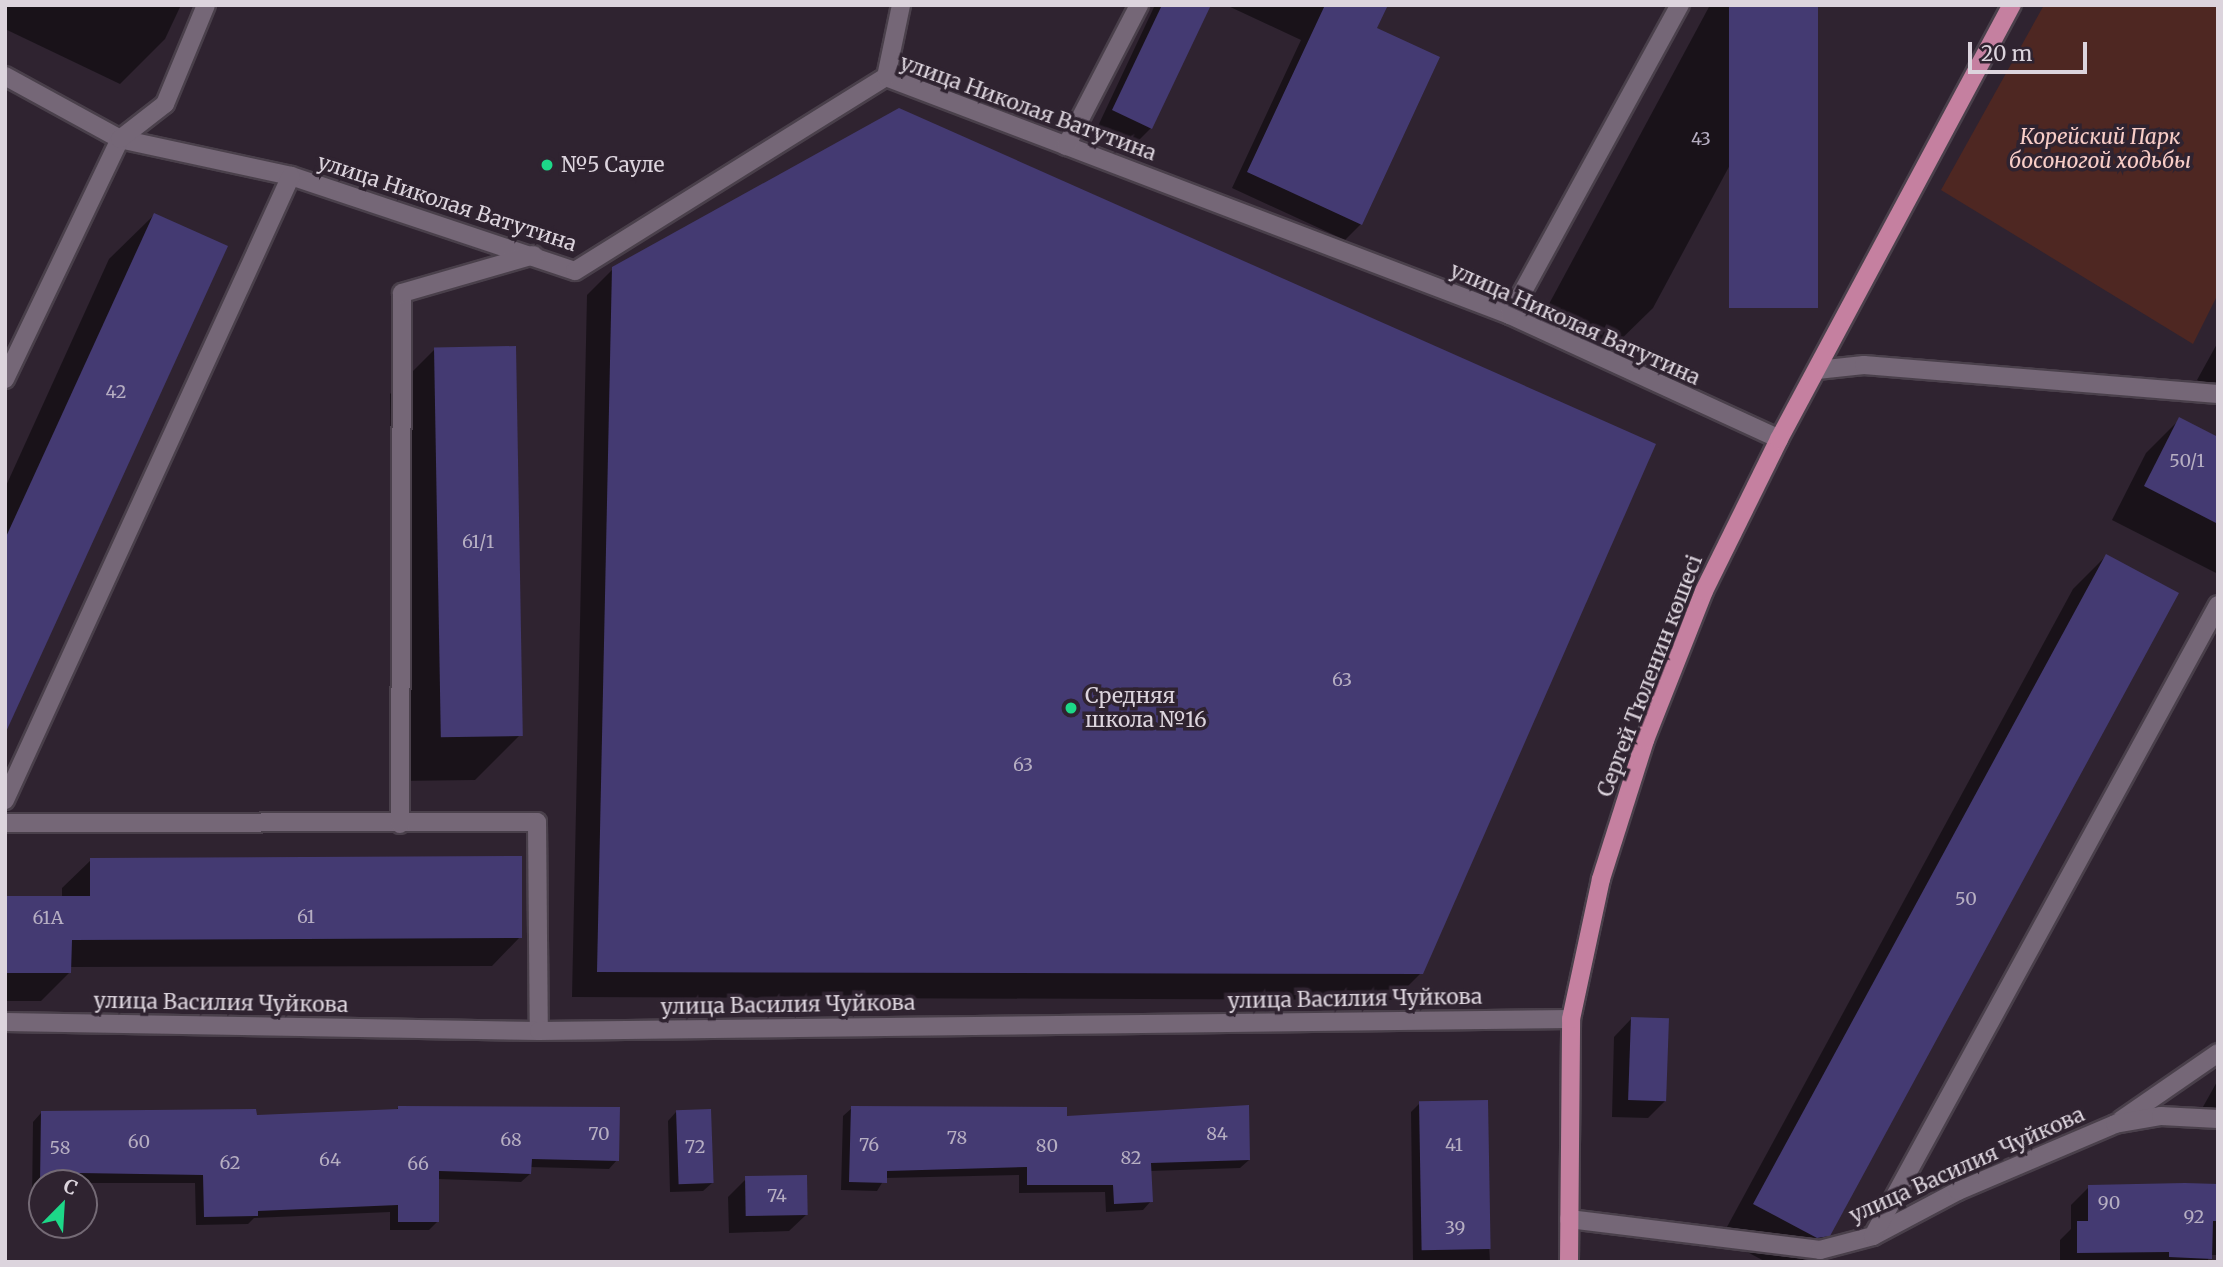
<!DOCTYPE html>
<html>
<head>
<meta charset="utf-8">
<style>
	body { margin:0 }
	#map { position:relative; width:2223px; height:1267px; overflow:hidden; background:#2f2330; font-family:Merriweather,serif }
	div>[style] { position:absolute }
	.green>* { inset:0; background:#4e2722 }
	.shadow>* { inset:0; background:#0007 }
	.building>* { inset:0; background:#443a72; transform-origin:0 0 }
	.roads { filter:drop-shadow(2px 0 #4a404b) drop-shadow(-2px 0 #4a404b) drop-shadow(0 2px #4a404b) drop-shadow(0 -2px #4a404b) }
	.minor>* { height:18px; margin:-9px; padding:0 9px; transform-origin:9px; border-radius:9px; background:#756777 }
	.major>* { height:18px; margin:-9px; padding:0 9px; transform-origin:9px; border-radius:9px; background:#c580a0 }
	.dots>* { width:19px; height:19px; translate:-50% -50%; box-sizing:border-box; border:4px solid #2f2330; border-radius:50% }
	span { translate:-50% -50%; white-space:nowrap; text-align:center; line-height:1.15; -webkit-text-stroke:7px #2f2330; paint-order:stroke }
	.number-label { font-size:18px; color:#b6aec2 }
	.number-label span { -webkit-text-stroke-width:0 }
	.street-label { font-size:21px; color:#dcd4dd }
	.park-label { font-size:21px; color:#f8cdc7; font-style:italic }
	.poi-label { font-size:21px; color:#dcd4dd }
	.left { translate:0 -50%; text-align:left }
	.frame { position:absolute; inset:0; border:7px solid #dcd4dd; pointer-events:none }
	.north { position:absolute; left:28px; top:1169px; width:70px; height:70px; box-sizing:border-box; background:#2f2330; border:2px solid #746a75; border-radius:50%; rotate:24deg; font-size:19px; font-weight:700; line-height:28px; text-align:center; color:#dcd4dd }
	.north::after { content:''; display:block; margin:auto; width:24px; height:32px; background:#1dd888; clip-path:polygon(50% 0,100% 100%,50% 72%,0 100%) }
	.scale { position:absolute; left:1968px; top:42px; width:119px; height:32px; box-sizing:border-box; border:4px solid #dcd4dd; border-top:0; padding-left:9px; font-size:21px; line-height:24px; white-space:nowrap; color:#dcd4dd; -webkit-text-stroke:5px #2f2330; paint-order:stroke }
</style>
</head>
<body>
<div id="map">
	<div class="green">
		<i style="clip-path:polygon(2044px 5px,2218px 5px,2218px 294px,2193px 344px,1941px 190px)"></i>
	</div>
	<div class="shadow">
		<i style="clip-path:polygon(5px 5px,181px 5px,165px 39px,120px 84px,5px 29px)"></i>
		<i style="clip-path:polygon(1155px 5px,1209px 5px,1151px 128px,1135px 144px,1098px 126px)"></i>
		<i style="clip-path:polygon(1226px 5px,1386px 5px,1374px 29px,1361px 224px,1345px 240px,1232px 188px,1301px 40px)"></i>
		<i style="clip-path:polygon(1710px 5px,1816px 5px,1653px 308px,1608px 352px,1542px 317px)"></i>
		<i style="clip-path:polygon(154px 215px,5px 729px,5px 488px,109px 259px)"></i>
		<i style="clip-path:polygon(613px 269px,1421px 973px,1394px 1000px,572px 997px,587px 295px)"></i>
		<i style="clip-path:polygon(2218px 342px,2218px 391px,2197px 380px)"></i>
		<i style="clip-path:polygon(435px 349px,520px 735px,475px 780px,397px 781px,390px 394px)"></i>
		<i style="clip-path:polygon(2180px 419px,2218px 439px,2218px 574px,2112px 520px,2146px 453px)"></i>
		<i style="clip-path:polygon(2106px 556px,1828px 1235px,1801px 1262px,1766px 1262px,1721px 1238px,2073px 589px)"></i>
		<i style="clip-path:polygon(91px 860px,520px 937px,492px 966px,70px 967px,70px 972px,41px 1001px,5px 1001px,5px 898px,62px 898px,62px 888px)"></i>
		<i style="clip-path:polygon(1631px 1019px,1666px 1100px,1648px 1118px,1612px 1117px,1614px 1037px)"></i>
		<i style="clip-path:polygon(2218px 1080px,2218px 1125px,2199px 1114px)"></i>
		<i style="clip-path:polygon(1420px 1103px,1486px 1190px,1490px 1262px,1413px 1261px,1411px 1112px)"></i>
		<i style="clip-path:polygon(398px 1108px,617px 1160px,609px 1169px,530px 1167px,530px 1174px,521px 1182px,437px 1179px,437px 1222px,429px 1230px,390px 1230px,390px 1212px,254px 1218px,248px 1224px,196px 1225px,195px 1183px,42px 1183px,42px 1201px,32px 1200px,33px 1122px,41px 1113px,255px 1117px,395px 1111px)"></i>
		<i style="clip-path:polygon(852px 1108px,1066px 1118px,1249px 1160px,1240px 1168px,1150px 1171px,1151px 1201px,1143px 1210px,1106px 1212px,1105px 1192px,1019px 1193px,1019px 1175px,885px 1178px,877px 1191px,841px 1190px,843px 1116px)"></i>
		<i style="clip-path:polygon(676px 1112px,712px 1183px,703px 1191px,670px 1192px,668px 1121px)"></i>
		<i style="clip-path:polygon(746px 1179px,807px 1214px,789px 1231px,729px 1233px,728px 1197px)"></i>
		<i style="clip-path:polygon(2089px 1187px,2218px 1187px,2218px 1255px,2210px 1255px,2207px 1262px,2060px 1262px,2060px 1240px,2071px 1229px,2071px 1205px)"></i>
	</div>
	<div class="building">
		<i style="clip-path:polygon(1162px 5px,1211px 5px,1152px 129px,1112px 110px)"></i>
		<i style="clip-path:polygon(1325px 5px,1388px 5px,1377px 28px,1440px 57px,1362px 225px,1247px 172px)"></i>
		<i style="left:1729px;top:5px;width:89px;height:303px"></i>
		<i style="clip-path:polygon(899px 108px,1656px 444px,1423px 974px,597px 972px,612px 267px)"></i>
		<i style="clip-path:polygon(154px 213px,228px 246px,5px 734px,5px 539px)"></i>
		<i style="left:516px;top:346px;width:390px;height:82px;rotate:89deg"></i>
		<i style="clip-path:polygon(2179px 417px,2218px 437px,2218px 524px,2144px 486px)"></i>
		<i style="clip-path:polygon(2106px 554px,2179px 593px,1830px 1236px,1817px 1238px,1753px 1204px)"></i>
		<i style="clip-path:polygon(522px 856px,522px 938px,72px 940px,71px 973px,5px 973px,5px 896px,90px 896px,90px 858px)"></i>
		<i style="left:1631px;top:1017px;width:38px;height:83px;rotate:2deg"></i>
		<i style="left:1488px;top:1100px;width:149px;height:69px;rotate:89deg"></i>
		<i style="clip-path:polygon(1249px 1105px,1250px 1160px,1151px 1163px,1153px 1202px,1114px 1204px,1113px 1185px,1027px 1185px,1027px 1167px,887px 1171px,887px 1183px,849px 1182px,851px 1106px,1067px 1107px,1067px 1116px)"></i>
		<i style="clip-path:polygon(398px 1106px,620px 1107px,619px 1161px,532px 1159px,531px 1174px,439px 1171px,439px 1222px,398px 1222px,398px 1205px,258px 1211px,258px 1216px,204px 1217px,203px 1175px,79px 1173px,79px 1183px,40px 1183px,41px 1111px,256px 1109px,257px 1115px,398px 1109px)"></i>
		<i style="left:711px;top:1109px;width:74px;height:35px;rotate:88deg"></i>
		<i style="left:807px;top:1175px;width:40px;height:62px;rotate:89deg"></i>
		<i style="clip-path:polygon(2185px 1183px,2218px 1184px,2218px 1221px,2213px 1221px,2212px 1259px,2169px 1257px,2169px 1252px,2077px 1253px,2077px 1221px,2088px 1221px,2088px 1185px)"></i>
	</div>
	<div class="roads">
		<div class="minor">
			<i style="left:5px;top:76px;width:131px;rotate:28.7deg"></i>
			<i style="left:120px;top:139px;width:175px;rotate:12.2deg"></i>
			<i style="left:291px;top:176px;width:299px;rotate:18.5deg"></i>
			<i style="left:575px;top:271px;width:367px;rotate:-32deg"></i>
			<i style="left:886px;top:77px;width:668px;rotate:20.88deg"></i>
			<i style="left:1510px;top:315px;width:296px;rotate:24.7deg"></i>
			<i style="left:886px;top:77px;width:74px;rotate:-78.2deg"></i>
			<i style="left:1066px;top:146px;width:159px;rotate:-62.6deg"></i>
			<i style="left:1510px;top:315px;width:354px;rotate:-61.3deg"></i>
			<i style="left:1817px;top:370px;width:47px;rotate:-6.1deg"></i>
			<i style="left:1864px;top:365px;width:355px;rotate:4.7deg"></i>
			<i style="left:5px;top:379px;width:266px;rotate:-64.4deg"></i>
			<i style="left:120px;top:139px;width:57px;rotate:-37.9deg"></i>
			<i style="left:165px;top:104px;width:107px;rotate:-67.5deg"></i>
			<i style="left:5px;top:800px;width:686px;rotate:-65.38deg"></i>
			<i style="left:5px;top:823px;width:532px;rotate:-0.11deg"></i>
			<i style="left:537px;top:822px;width:209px;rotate:89.5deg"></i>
			<i style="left:400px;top:824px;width:531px;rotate:-89.78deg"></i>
			<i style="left:402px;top:293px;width:137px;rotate:-16.1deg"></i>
			<i style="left:5px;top:1022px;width:534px;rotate:0.97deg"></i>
			<i style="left:539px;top:1031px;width:1032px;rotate:-0.67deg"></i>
			<i style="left:2121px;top:1120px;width:118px;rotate:-34.6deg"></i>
			<i style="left:1569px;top:1219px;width:253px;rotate:7deg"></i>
			<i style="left:1820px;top:1250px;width:55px;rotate:-14.8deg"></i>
			<i style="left:1873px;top:1236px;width:96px;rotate:-27.9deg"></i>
			<i style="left:1958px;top:1191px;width:171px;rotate:-23.1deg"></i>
			<i style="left:2115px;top:1124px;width:47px;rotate:-9.9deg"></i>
			<i style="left:2161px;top:1116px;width:57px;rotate:3deg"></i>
			<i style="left:1873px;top:1236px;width:719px;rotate:-61.33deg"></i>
		</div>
		<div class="major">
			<i style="left:1569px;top:1262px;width:243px;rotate:-89.5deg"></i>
			<i style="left:1571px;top:1019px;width:143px;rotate:-77.9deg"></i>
			<i style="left:1601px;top:879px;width:146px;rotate:-72.4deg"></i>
			<i style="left:1645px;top:740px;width:160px;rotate:-68.4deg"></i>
			<i style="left:1704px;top:591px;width:169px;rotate:-63.7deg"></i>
			<i style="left:1779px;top:439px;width:493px;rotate:-61.8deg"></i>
		</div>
	</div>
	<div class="dots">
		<i style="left:547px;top:165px;background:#1dd888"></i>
		<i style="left:1071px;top:708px;background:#1dd888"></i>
	</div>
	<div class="number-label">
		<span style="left:1701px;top:139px">43</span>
		<span style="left:116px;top:392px">42</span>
		<span style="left:2187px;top:461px">50/1</span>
		<span style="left:478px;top:542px">61/1</span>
		<span style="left:1342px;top:680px">63</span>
		<span style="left:1023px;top:765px">63</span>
		<span style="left:1966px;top:899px">50</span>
		<span style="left:306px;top:917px">61</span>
		<span style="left:48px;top:918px">61А</span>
		<span style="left:599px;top:1134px">70</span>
		<span style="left:1217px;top:1134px">84</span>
		<span style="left:957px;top:1138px">78</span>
		<span style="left:511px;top:1140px">68</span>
		<span style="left:139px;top:1142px">60</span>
		<span style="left:869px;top:1145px">76</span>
		<span style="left:1454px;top:1145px">41</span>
		<span style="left:1047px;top:1146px">80</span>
		<span style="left:695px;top:1147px">72</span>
		<span style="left:60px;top:1148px">58</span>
		<span style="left:1131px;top:1158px">82</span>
		<span style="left:330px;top:1160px">64</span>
		<span style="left:230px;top:1163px">62</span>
		<span style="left:418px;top:1164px">66</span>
		<span style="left:777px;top:1196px">74</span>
		<span style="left:2109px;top:1203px">90</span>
		<span style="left:2194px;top:1217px">92</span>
		<span style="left:1455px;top:1228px">39</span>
	</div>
	<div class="street-label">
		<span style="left:1028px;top:108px;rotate:20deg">улица Николая Ватутина</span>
		<span style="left:447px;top:203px;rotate:18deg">улица Николая Ватутина</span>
		<span style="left:1575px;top:324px;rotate:24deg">улица Николая Ватутина</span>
		<span style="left:1650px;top:676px;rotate:-69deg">Сергей Тюленин көшесі</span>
		<span style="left:1355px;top:999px;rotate:-1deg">улица Василия Чуйкова</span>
		<span style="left:221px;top:1003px;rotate:1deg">улица Василия Чуйкова</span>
		<span style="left:788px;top:1005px;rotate:-1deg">улица Василия Чуйкова</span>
		<span style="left:1967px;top:1165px;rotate:-24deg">улица Василия Чуйкова</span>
	</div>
	<div class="park-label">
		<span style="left:2100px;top:149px">Корейский Парк<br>босоногой ходьбы</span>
	</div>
	<div class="poi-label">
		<span class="left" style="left:561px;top:165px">№5 Сауле</span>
		<span class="left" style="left:1085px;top:708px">Средняя<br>школа №16</span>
	</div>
	<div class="frame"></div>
	<div class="north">С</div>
	<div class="scale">20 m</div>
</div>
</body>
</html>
